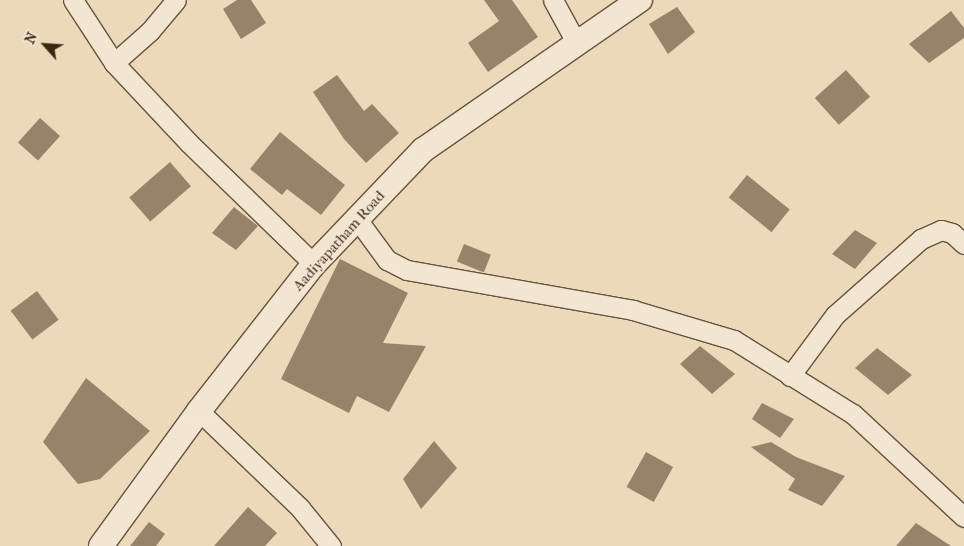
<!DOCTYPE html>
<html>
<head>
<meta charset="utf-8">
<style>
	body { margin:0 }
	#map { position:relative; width:964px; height:546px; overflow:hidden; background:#ebd9ba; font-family:"IM FELL French Canon",serif }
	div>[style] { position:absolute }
	.building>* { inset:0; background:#98836a; transform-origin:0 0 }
	.roads { filter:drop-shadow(1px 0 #6a533e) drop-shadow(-1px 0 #6a533e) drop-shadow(0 1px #6a533e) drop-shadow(0 -1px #6a533e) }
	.minor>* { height:19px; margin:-9.5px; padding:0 9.5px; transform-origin:9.5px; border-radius:9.5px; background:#f2e6d2 }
	.tertiary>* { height:24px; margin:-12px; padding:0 12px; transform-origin:12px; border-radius:12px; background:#f2e6d2 }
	span { translate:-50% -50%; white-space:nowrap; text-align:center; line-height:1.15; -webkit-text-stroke:4px #f2e6d2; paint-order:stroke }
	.street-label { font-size:15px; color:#3f2614 }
	.north { position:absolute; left:20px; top:20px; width:50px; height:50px; -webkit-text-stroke:4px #f2e6d2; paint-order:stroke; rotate:296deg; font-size:14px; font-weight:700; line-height:20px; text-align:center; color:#3f2614 }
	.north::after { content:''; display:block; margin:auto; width:18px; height:22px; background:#3f2614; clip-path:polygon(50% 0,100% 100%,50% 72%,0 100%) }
</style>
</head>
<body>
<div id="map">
	<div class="building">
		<i style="clip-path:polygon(237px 0,251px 0,266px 23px,241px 39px,223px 9px)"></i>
		<i style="clip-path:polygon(484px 0,512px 0,538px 37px,488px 72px,468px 43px,499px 21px)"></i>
		<i style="clip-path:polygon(677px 7px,695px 32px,668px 54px,649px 24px)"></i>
		<i style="clip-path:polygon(951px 11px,964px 28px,964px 38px,929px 63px,909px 44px)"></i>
		<i style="left:846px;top:70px;width:36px;height:42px;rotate:48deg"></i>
		<i style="clip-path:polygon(337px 75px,364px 111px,372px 104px,399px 133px,366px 163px,344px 139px,313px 92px)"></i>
		<i style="left:40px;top:118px;width:27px;height:33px;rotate:42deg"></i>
		<i style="clip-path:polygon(280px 132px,345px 185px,321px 215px,287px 189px,282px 195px,250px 169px)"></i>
		<i style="left:170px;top:162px;width:32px;height:54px;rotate:49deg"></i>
		<i style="left:747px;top:175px;width:55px;height:29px;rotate:39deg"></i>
		<i style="clip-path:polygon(234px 207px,258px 226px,236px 250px,212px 233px)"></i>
		<i style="clip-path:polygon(855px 230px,877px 243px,855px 269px,832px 254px)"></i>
		<i style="left:464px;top:244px;width:29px;height:19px;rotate:22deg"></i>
		<i style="clip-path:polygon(340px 259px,408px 293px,383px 343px,426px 346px,389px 412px,357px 396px,349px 413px,281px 379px)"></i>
		<i style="left:37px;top:291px;width:36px;height:33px;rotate:53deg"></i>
		<i style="clip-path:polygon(700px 346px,735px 374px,712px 394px,680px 364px)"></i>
		<i style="clip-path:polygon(877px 348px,912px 375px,888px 395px,855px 368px)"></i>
		<i style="clip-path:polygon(86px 378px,150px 431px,100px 479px,78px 484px,43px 442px)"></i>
		<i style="clip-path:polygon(762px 403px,794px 419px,780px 438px,752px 419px)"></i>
		<i style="clip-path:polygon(434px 441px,457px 468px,421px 509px,403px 479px)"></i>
		<i style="clip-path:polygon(771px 442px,796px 457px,845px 476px,822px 506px,788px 490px,795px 479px,751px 447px)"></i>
		<i style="left:646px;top:452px;width:31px;height:40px;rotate:29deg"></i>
		<i style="clip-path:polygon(248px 507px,277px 533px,265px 546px,214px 546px)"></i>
		<i style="clip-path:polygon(149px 522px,165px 534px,156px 546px,130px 546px)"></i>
		<i style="clip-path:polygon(916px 523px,951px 546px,896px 546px)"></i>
	</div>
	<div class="roads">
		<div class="minor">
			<i style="left:73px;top:0;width:75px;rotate:56.9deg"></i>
			<i style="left:114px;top:63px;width:110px;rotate:46.8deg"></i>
			<i style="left:189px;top:143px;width:174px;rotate:44.1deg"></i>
			<i style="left:553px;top:0;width:50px;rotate:61.4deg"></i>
			<i style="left:114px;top:63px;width:48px;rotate:-41.6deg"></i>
			<i style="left:150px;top:31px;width:40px;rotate:-50deg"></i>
			<i style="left:357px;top:219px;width:51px;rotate:53.8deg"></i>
			<i style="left:387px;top:260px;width:22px;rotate:27deg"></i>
			<i style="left:407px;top:270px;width:230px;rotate:10deg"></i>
			<i style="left:633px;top:310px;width:105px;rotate:16.5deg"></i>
			<i style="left:734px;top:340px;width:140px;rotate:31.9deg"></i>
			<i style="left:853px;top:414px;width:151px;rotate:42.9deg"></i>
			<i style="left:790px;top:376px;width:76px;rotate:-53.6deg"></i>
			<i style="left:835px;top:315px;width:115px;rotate:-41.5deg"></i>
			<i style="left:921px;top:239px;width:22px;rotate:-24deg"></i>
			<i style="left:941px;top:230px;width:11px;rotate:15deg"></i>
			<i style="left:952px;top:233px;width:16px;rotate:43deg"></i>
			<i style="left:199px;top:411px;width:140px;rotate:43.8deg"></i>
			<i style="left:300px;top:508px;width:49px;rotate:50.8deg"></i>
		</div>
		<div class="tertiary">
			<i style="left:101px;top:546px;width:167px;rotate:-54deg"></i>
			<i style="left:199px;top:411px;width:187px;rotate:-52deg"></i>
			<i style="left:314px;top:264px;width:158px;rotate:-46.3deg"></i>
			<i style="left:423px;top:150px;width:264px;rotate:-34.7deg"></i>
		</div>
	</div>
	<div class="street-label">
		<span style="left:339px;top:241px;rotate:-48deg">Aadiyapatham Road</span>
	</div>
	<div class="north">N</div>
</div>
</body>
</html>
